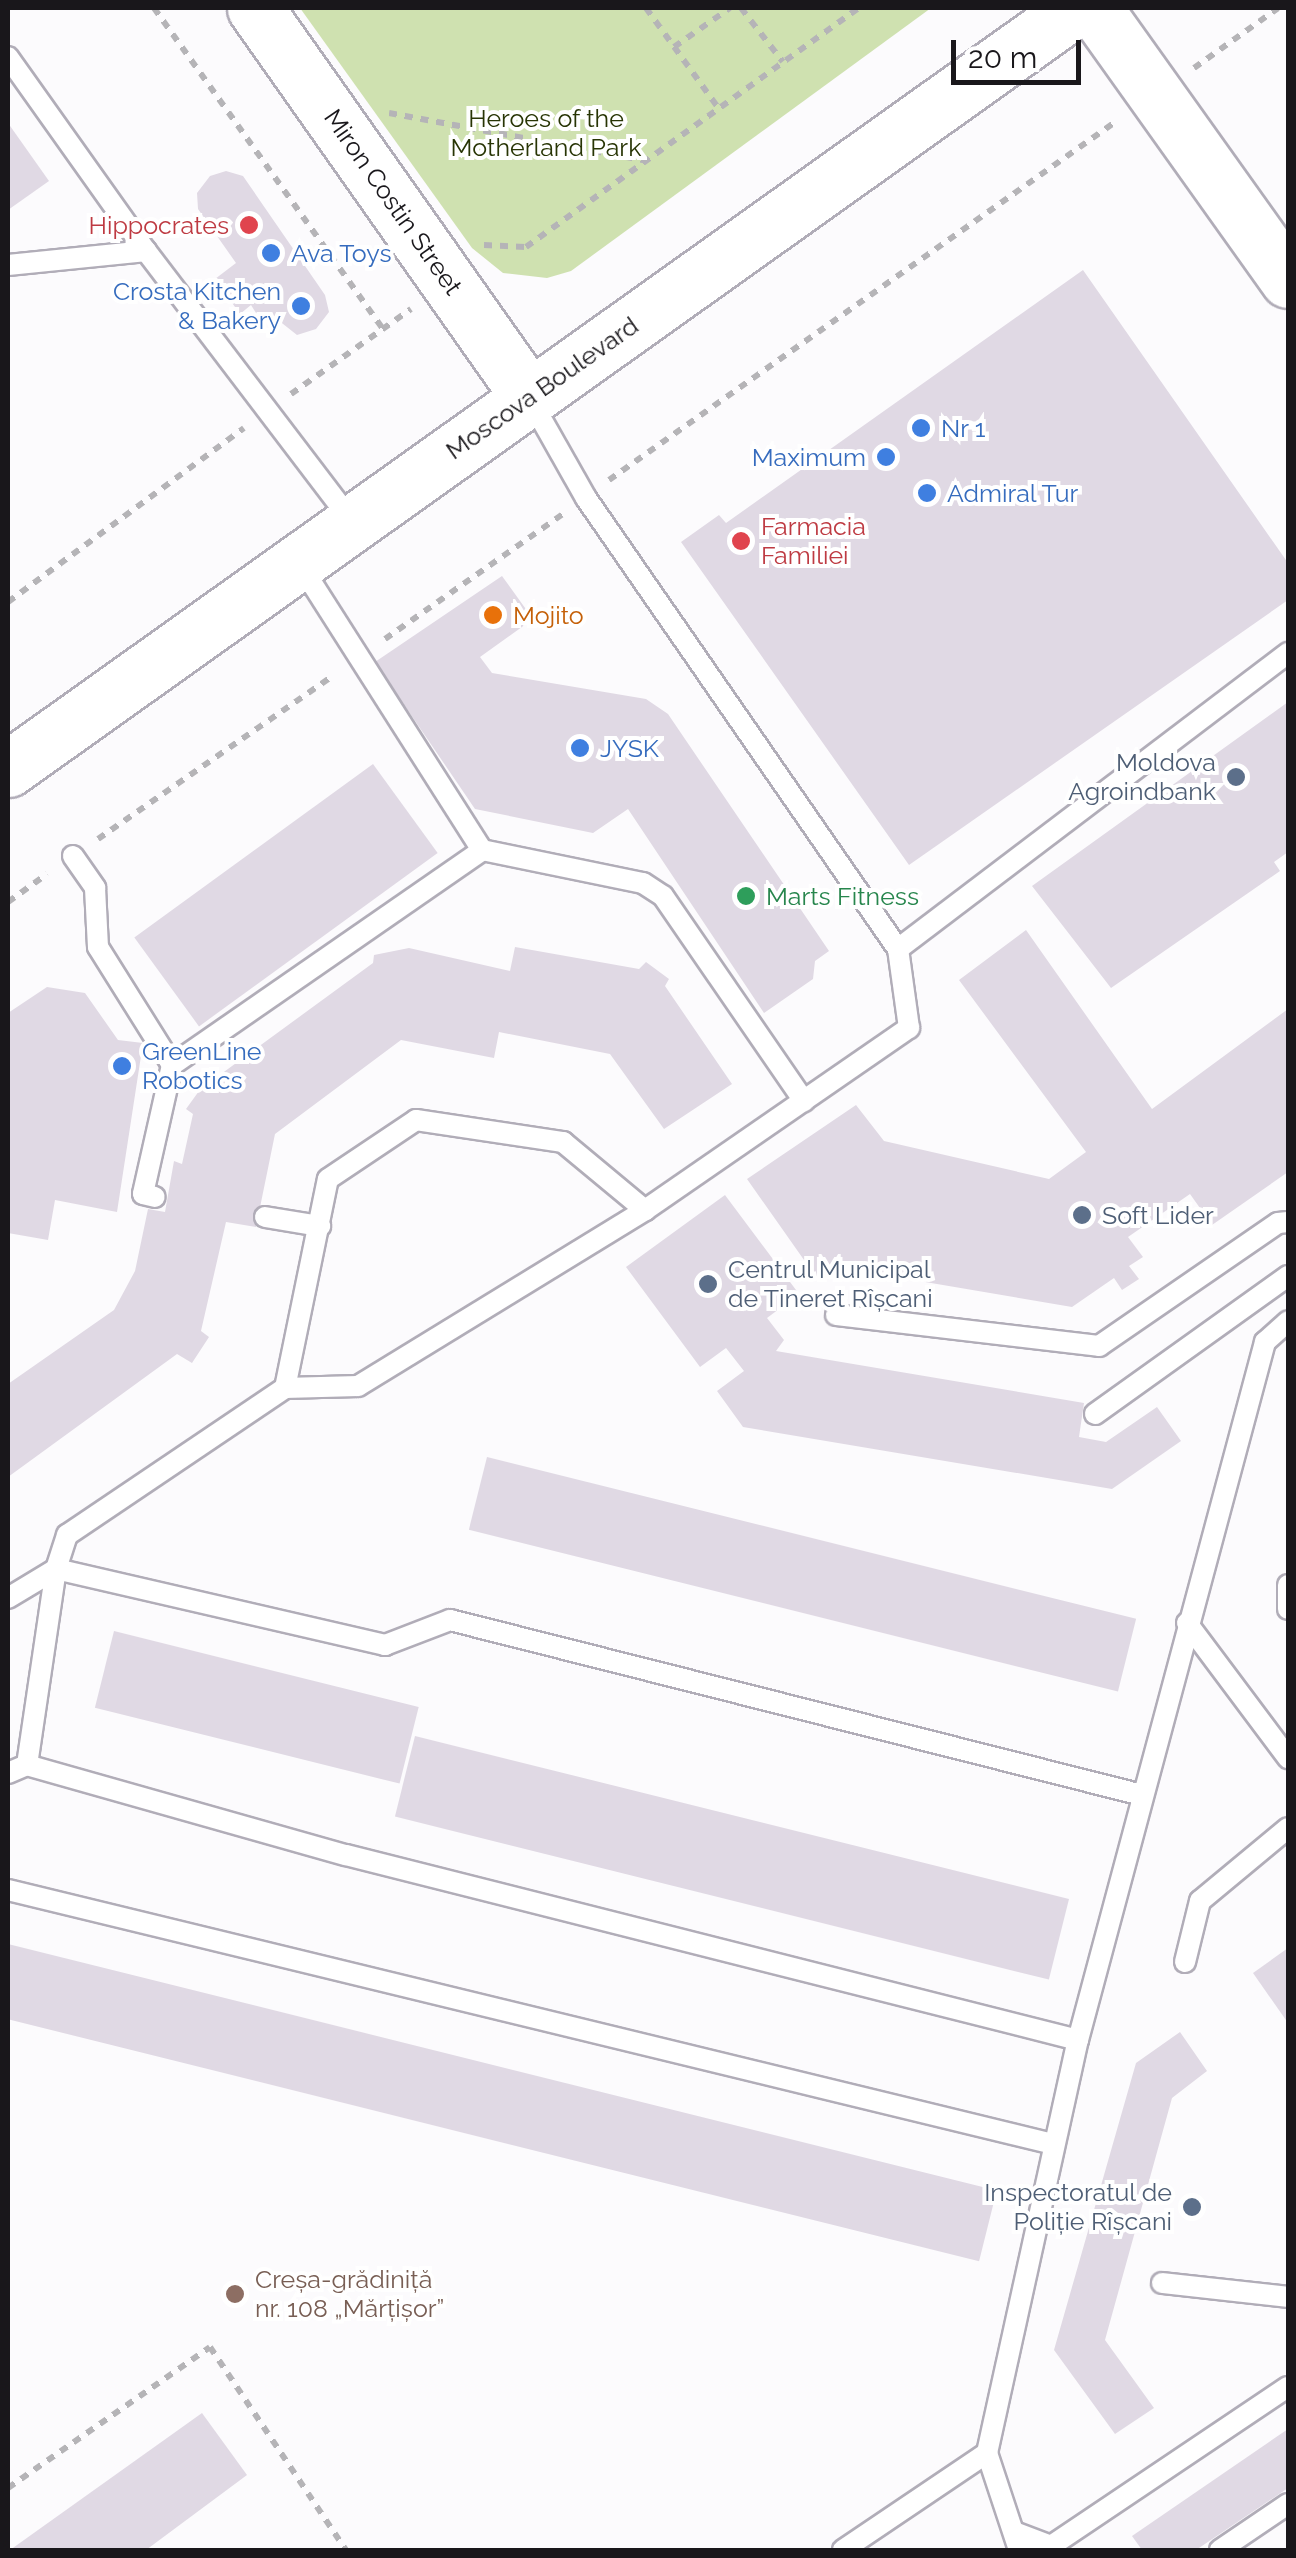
<!DOCTYPE html>
<html>
<head>
<meta charset="utf-8">
<style>
	body { margin:0 }
	#map { position:relative; width:1296px; height:2558px; overflow:hidden; background:#fcfbfd; font-family:Raleway,sans-serif }
	div>[style] { position:absolute }
	.green>* { inset:0; background:#cfe1b0 }
	.building>* { inset:0; background:#e0d9e4; transform-origin:0 0 }
	.path>* { height:6px; margin-top:-3px; transform-origin:0; background:repeating-linear-gradient(90deg,#b5b4b7 0 8px,transparent 0 16px) }
	.roads { filter:drop-shadow(2px 0 #b1adb8) drop-shadow(-2px 0 #b1adb8) drop-shadow(0 2px #b1adb8) drop-shadow(0 -2px #b1adb8) }
	.lane>* { height:20px; margin:-10px; padding:0 10px; transform-origin:10px; border-radius:10px; background:#fff }
	.secondary>* { height:55px; margin:-27.5px; padding:0 27.5px; transform-origin:27.5px; border-radius:27.5px; background:#fff }
	.primary>* { height:55px; margin:-27.5px; padding:0 27.5px; transform-origin:27.5px; border-radius:27.5px; background:#fff }
	.dots>* { width:28px; height:28px; translate:-50% -50%; box-sizing:border-box; border:5px solid #fff; border-radius:50% }
	span { translate:-50% -50%; white-space:nowrap; text-align:center; line-height:1.15; -webkit-text-stroke:8px #fff; paint-order:stroke }
	.park-label { font-size:25px; color:#283505 }
	.street-label { font-size:25px; color:#19171b }
	.health-label { font-size:25px; color:#be3a42 }
	.right { translate:-100% -50%; text-align:right }
	.left { translate:0 -50%; text-align:left }
	.shop-label { font-size:25px; color:#366cbe }
	.food-label { font-size:25px; color:#c56008 }
	.service-label { font-size:25px; color:#4e5e75 }
	.leisure-label { font-size:25px; color:#27864d }
	.education-label { font-size:25px; color:#785e54 }
	.frame { position:absolute; inset:0; border:10px solid #19171b; pointer-events:none }
	.scale { position:absolute; left:951px; top:40px; width:130px; height:45px; box-sizing:border-box; border:5px solid #19171b; border-top:0; padding-left:12px; font-size:30px; line-height:35px; white-space:nowrap; color:#19171b; -webkit-text-stroke:8px #fff; paint-order:stroke }
</style>
</head>
<body>
<div id="map">
	<div class="green">
		<i style="clip-path:polygon(300px 8px,931px 8px,571px 271px,547px 278px,503px 273px,472px 248px)"></i>
	</div>
	<div class="building">
		<i style="clip-path:polygon(8px 123px,49px 181px,8px 210px)"></i>
		<i style="clip-path:polygon(226px 171px,243px 176px,325px 295px,329px 312px,316px 329px,297px 335px,273px 316px,263px 324px,251px 305px,240px 314px,215px 279px,236px 263px,198px 209px,197px 193px,210px 176px)"></i>
		<i style="clip-path:polygon(1083px 270px,1288px 563px,1288px 600px,909px 865px,681px 542px,719px 515px,726px 523px)"></i>
		<i style="clip-path:polygon(502px 576px,533px 619px,480px 657px,492px 673px,646px 699px,668px 714px,829px 951px,815px 961px,813px 979px,764px 1013px,628px 809px,593px 833px,475px 809px,375px 662px)"></i>
		<i style="clip-path:polygon(1288px 702px,1288px 852px,1274px 862px,1280px 871px,1111px 988px,1032px 886px)"></i>
		<i style="left:373px;top:764px;width:110px;height:295px;rotate:54deg"></i>
		<i style="clip-path:polygon(1026px 930px,1152px 1109px,1288px 1009px,1288px 1172px,1212px 1225px,1190px 1194px,1128px 1237px,1143px 1257px,1129px 1266px,1139px 1279px,1122px 1290px,1114px 1278px,1072px 1307px,831px 1266px,816px 1277px,747px 1179px,856px 1105px,884px 1141px,1049px 1179px,1086px 1152px,959px 980px)"></i>
		<i style="clip-path:polygon(515px 947px,639px 969px,646px 962px,669px 979px,665px 986px,732px 1084px,664px 1129px,610px 1054px,499px 1032px,494px 1058px,401px 1040px,275px 1134px,256px 1227px,226px 1222px,201px 1331px,209px 1337px,192px 1363px,177px 1354px,8px 1477px,8px 1384px,114px 1310px,135px 1271px,148px 1209px,165px 1212px,174px 1161px,182px 1164px,193px 1114px,186px 1109px,212px 1073px,217px 1077px,373px 963px,374px 955px,409px 948px,510px 971px)"></i>
		<i style="clip-path:polygon(47px 987px,85px 993px,118px 1040px,143px 1043px,117px 1212px,55px 1200px,48px 1240px,8px 1233px,8px 1013px)"></i>
		<i style="clip-path:polygon(725px 1195px,799px 1294px,767px 1318px,784px 1340px,776px 1351px,1084px 1403px,1079px 1437px,1106px 1442px,1157px 1407px,1181px 1441px,1112px 1489px,743px 1427px,717px 1391px,744px 1371px,726px 1348px,700px 1367px,626px 1267px)"></i>
		<i style="left:487px;top:1457px;width:669px;height:75px;rotate:14deg"></i>
		<i style="left:114px;top:1631px;width:314px;height:79px;rotate:14deg"></i>
		<i style="left:415px;top:1736px;width:674px;height:83px;rotate:14deg"></i>
		<i style="left:8px;top:1944px;width:1019px;height:73px;rotate:14deg"></i>
		<i style="clip-path:polygon(1288px 1948px,1288px 2023px,1253px 1973px)"></i>
		<i style="clip-path:polygon(1180px 2032px,1207px 2071px,1172px 2098px,1105px 2340px,1154px 2408px,1115px 2434px,1054px 2350px,1136px 2063px)"></i>
		<i style="clip-path:polygon(202px 2413px,247px 2475px,146px 2550px,10px 2550px)"></i>
		<i style="clip-path:polygon(1288px 2429px,1288px 2488px,1196px 2550px,1142px 2550px,1132px 2536px)"></i>
	</div>
	<div class="path">
		<i style="left:154px;top:8px;width:394px;rotate:54.5deg"></i>
		<i style="left:646px;top:8px;width:125px;rotate:54.1deg"></i>
		<i style="left:741px;top:8px;width:68px;rotate:52.1deg"></i>
		<i style="left:674px;top:47px;width:68px;rotate:-34.9deg"></i>
		<i style="left:1194px;top:68px;width:103px;rotate:-35.5deg"></i>
		<i style="left:389px;top:113px;width:262px;rotate:10.5deg"></i>
		<i style="left:484px;top:245px;width:42px;rotate:2.7deg"></i>
		<i style="left:526px;top:247px;width:410px;rotate:-35.7deg"></i>
		<i style="left:291px;top:394px;width:147px;rotate:-35.3deg"></i>
		<i style="left:609px;top:480px;width:623px;rotate:-35.27deg"></i>
		<i style="left:8px;top:602px;width:293px;rotate:-36.4deg"></i>
		<i style="left:385px;top:639px;width:218px;rotate:-35.1deg"></i>
		<i style="left:98px;top:839px;width:287px;rotate:-34.8deg"></i>
		<i style="left:8px;top:902px;width:48px;rotate:-35.7deg"></i>
		<i style="left:8px;top:2488px;width:246px;rotate:-34.9deg"></i>
		<i style="left:210px;top:2347px;width:244px;rotate:56.2deg"></i>
	</div>
	<div class="roads">
		<div class="lane">
			<i style="left:8px;top:57px;width:238px;rotate:54.6deg"></i>
			<i style="left:8px;top:265px;width:139px;rotate:-5.8deg"></i>
			<i style="left:146px;top:251px;width:338px;rotate:52.7deg"></i>
			<i style="left:301px;top:566px;width:337px;rotate:57.5deg"></i>
			<i style="left:482px;top:850px;width:164px;rotate:11.6deg"></i>
			<i style="left:643px;top:883px;width:24px;rotate:33deg"></i>
			<i style="left:663px;top:896px;width:249px;rotate:55.5deg"></i>
			<i style="left:73px;top:856px;width:39px;rotate:55deg"></i>
			<i style="left:95px;top:888px;width:59px;rotate:87.1deg"></i>
			<i style="left:98px;top:947px;width:139px;rotate:57.9deg"></i>
			<i style="left:172px;top:1065px;width:132px;rotate:102.7deg"></i>
			<i style="left:143px;top:1194px;width:12px;rotate:14deg"></i>
			<i style="left:898px;top:949px;width:490px;rotate:-37.2deg"></i>
			<i style="left:172px;top:1065px;width:377px;rotate:-34.7deg"></i>
			<i style="left:265px;top:1217px;width:56px;rotate:9.3deg"></i>
			<i style="left:836px;top:1315px;width:265px;rotate:6.7deg"></i>
			<i style="left:1099px;top:1346px;width:217px;rotate:-34.5deg"></i>
			<i style="left:1278px;top:1223px;width:10px;rotate:-6deg"></i>
			<i style="left:285px;top:1388px;width:213px;rotate:-78.4deg"></i>
			<i style="left:328px;top:1179px;width:106px;rotate:-33.8deg"></i>
			<i style="left:416px;top:1120px;width:149px;rotate:8.5deg"></i>
			<i style="left:563px;top:1142px;width:107px;rotate:39.7deg"></i>
			<i style="left:1095px;top:1414px;width:237px;rotate:-35.6deg"></i>
			<i style="left:1288px;top:1585px;width:24px;rotate:90deg"></i>
			<i style="left:8px;top:1598px;width:56px;rotate:-31.1deg"></i>
			<i style="left:56px;top:1569px;width:36px;rotate:-72deg"></i>
			<i style="left:67px;top:1535px;width:263px;rotate:-34deg"></i>
			<i style="left:285px;top:1388px;width:73px;rotate:-1.6deg"></i>
			<i style="left:358px;top:1386px;width:337px;rotate:-31.5deg"></i>
			<i style="left:645px;top:1210px;width:321px;rotate:-34.6deg"></i>
			<i style="left:909px;top:1028px;width:80px;rotate:-97.9deg"></i>
			<i style="left:898px;top:949px;width:548px;rotate:-124.68deg"></i>
			<i style="left:586px;top:498px;width:114px;rotate:-119.5deg"></i>
			<i style="left:1187px;top:1623px;width:169px;rotate:53.2deg"></i>
			<i style="left:27px;top:1765px;width:198px;rotate:-81.6deg"></i>
			<i style="left:56px;top:1569px;width:338px;rotate:13deg"></i>
			<i style="left:385px;top:1645px;width:70px;rotate:-21deg"></i>
			<i style="left:450px;top:1620px;width:714px;rotate:14.19deg"></i>
			<i style="left:8px;top:1773px;width:21px;rotate:-23deg"></i>
			<i style="left:27px;top:1765px;width:331px;rotate:15.8deg"></i>
			<i style="left:346px;top:1855px;width:755px;rotate:14.18deg"></i>
			<i style="left:1078px;top:2040px;width:723px;rotate:-75deg"></i>
			<i style="left:1265px;top:1342px;width:31px;rotate:-42deg"></i>
			<i style="left:8px;top:1890px;width:1075px;rotate:13.66deg"></i>
			<i style="left:1185px;top:1962px;width:63px;rotate:-76.2deg"></i>
			<i style="left:1200px;top:1901px;width:114px;rotate:-39.7deg"></i>
			<i style="left:1162px;top:2283px;width:127px;rotate:6.3deg"></i>
			<i style="left:987px;top:2453px;width:102px;rotate:71.7deg"></i>
			<i style="left:1017px;top:2533px;width:36px;rotate:21deg"></i>
			<i style="left:1051px;top:2546px;width:285px;rotate:-33.9deg"></i>
			<i style="left:843px;top:2550px;width:174px;rotate:-34deg"></i>
			<i style="left:987px;top:2453px;width:423px;rotate:-77.6deg"></i>
			<i style="left:1220px;top:2550px;width:82px;rotate:-34.1deg"></i>
		</div>
		<div class="secondary">
			<i style="left:255px;top:8px;width:476px;rotate:54.8deg"></i>
			<i style="left:1094px;top:8px;width:334px;rotate:54.5deg"></i>
		</div>
		<div class="primary">
			<i style="left:8px;top:769px;width:1311px;rotate:-35.47deg"></i>
		</div>
	</div>
	<div class="dots">
		<i style="left:249px;top:225px;background:#e0444e"></i>
		<i style="left:271px;top:253px;background:#3f7fe0"></i>
		<i style="left:301px;top:306px;background:#3f7fe0"></i>
		<i style="left:921px;top:428px;background:#3f7fe0"></i>
		<i style="left:886px;top:457px;background:#3f7fe0"></i>
		<i style="left:927px;top:493px;background:#3f7fe0"></i>
		<i style="left:741px;top:541px;background:#e0444e"></i>
		<i style="left:493px;top:615px;background:#e8710a"></i>
		<i style="left:580px;top:748px;background:#3f7fe0"></i>
		<i style="left:1236px;top:777px;background:#5c6f8a"></i>
		<i style="left:746px;top:896px;background:#2e9e5b"></i>
		<i style="left:122px;top:1066px;background:#3f7fe0"></i>
		<i style="left:1082px;top:1215px;background:#5c6f8a"></i>
		<i style="left:708px;top:1284px;background:#5c6f8a"></i>
		<i style="left:1192px;top:2207px;background:#5c6f8a"></i>
		<i style="left:235px;top:2294px;background:#8d6e63"></i>
	</div>
	<div class="park-label">
		<span style="left:546px;top:133px">Heroes of the<br>Motherland Park</span>
	</div>
	<div class="street-label">
		<span style="left:393px;top:202px;rotate:55deg">Miron Costin Street</span>
		<span style="left:542px;top:388px;rotate:-35deg">Moscova Boulevard</span>
	</div>
	<div class="health-label">
		<span class="right" style="left:229px;top:225px">Hippocrates</span>
		<span class="left" style="left:761px;top:541px">Farmacia<br>Familiei</span>
	</div>
	<div class="shop-label">
		<span class="left" style="left:291px;top:253px">Ava Toys</span>
		<span class="right" style="left:281px;top:306px">Crosta Kitchen<br>&amp; Bakery</span>
		<span class="left" style="left:941px;top:428px">Nr 1</span>
		<span class="right" style="left:866px;top:457px">Maximum</span>
		<span class="left" style="left:947px;top:493px">Admiral Tur</span>
		<span class="left" style="left:600px;top:748px">JYSK</span>
		<span class="left" style="left:142px;top:1066px">GreenLine<br>Robotics</span>
	</div>
	<div class="food-label">
		<span class="left" style="left:513px;top:615px">Mojito</span>
	</div>
	<div class="service-label">
		<span class="right" style="left:1216px;top:777px">Moldova<br>Agroindbank</span>
		<span class="left" style="left:1102px;top:1215px">Soft Lider</span>
		<span class="left" style="left:728px;top:1284px">Centrul Municipal<br>de Tineret Rîșcani</span>
		<span class="right" style="left:1172px;top:2207px">Inspectoratul de<br>Poliție Rîșcani</span>
	</div>
	<div class="leisure-label">
		<span class="left" style="left:766px;top:896px">Marts Fitness</span>
	</div>
	<div class="education-label">
		<span class="left" style="left:255px;top:2294px">Creșa-grădiniță<br>nr. 108 „Mărțișor”</span>
	</div>
	<div class="frame"></div>
	<div class="scale">20 m</div>
</div>
</body>
</html>
